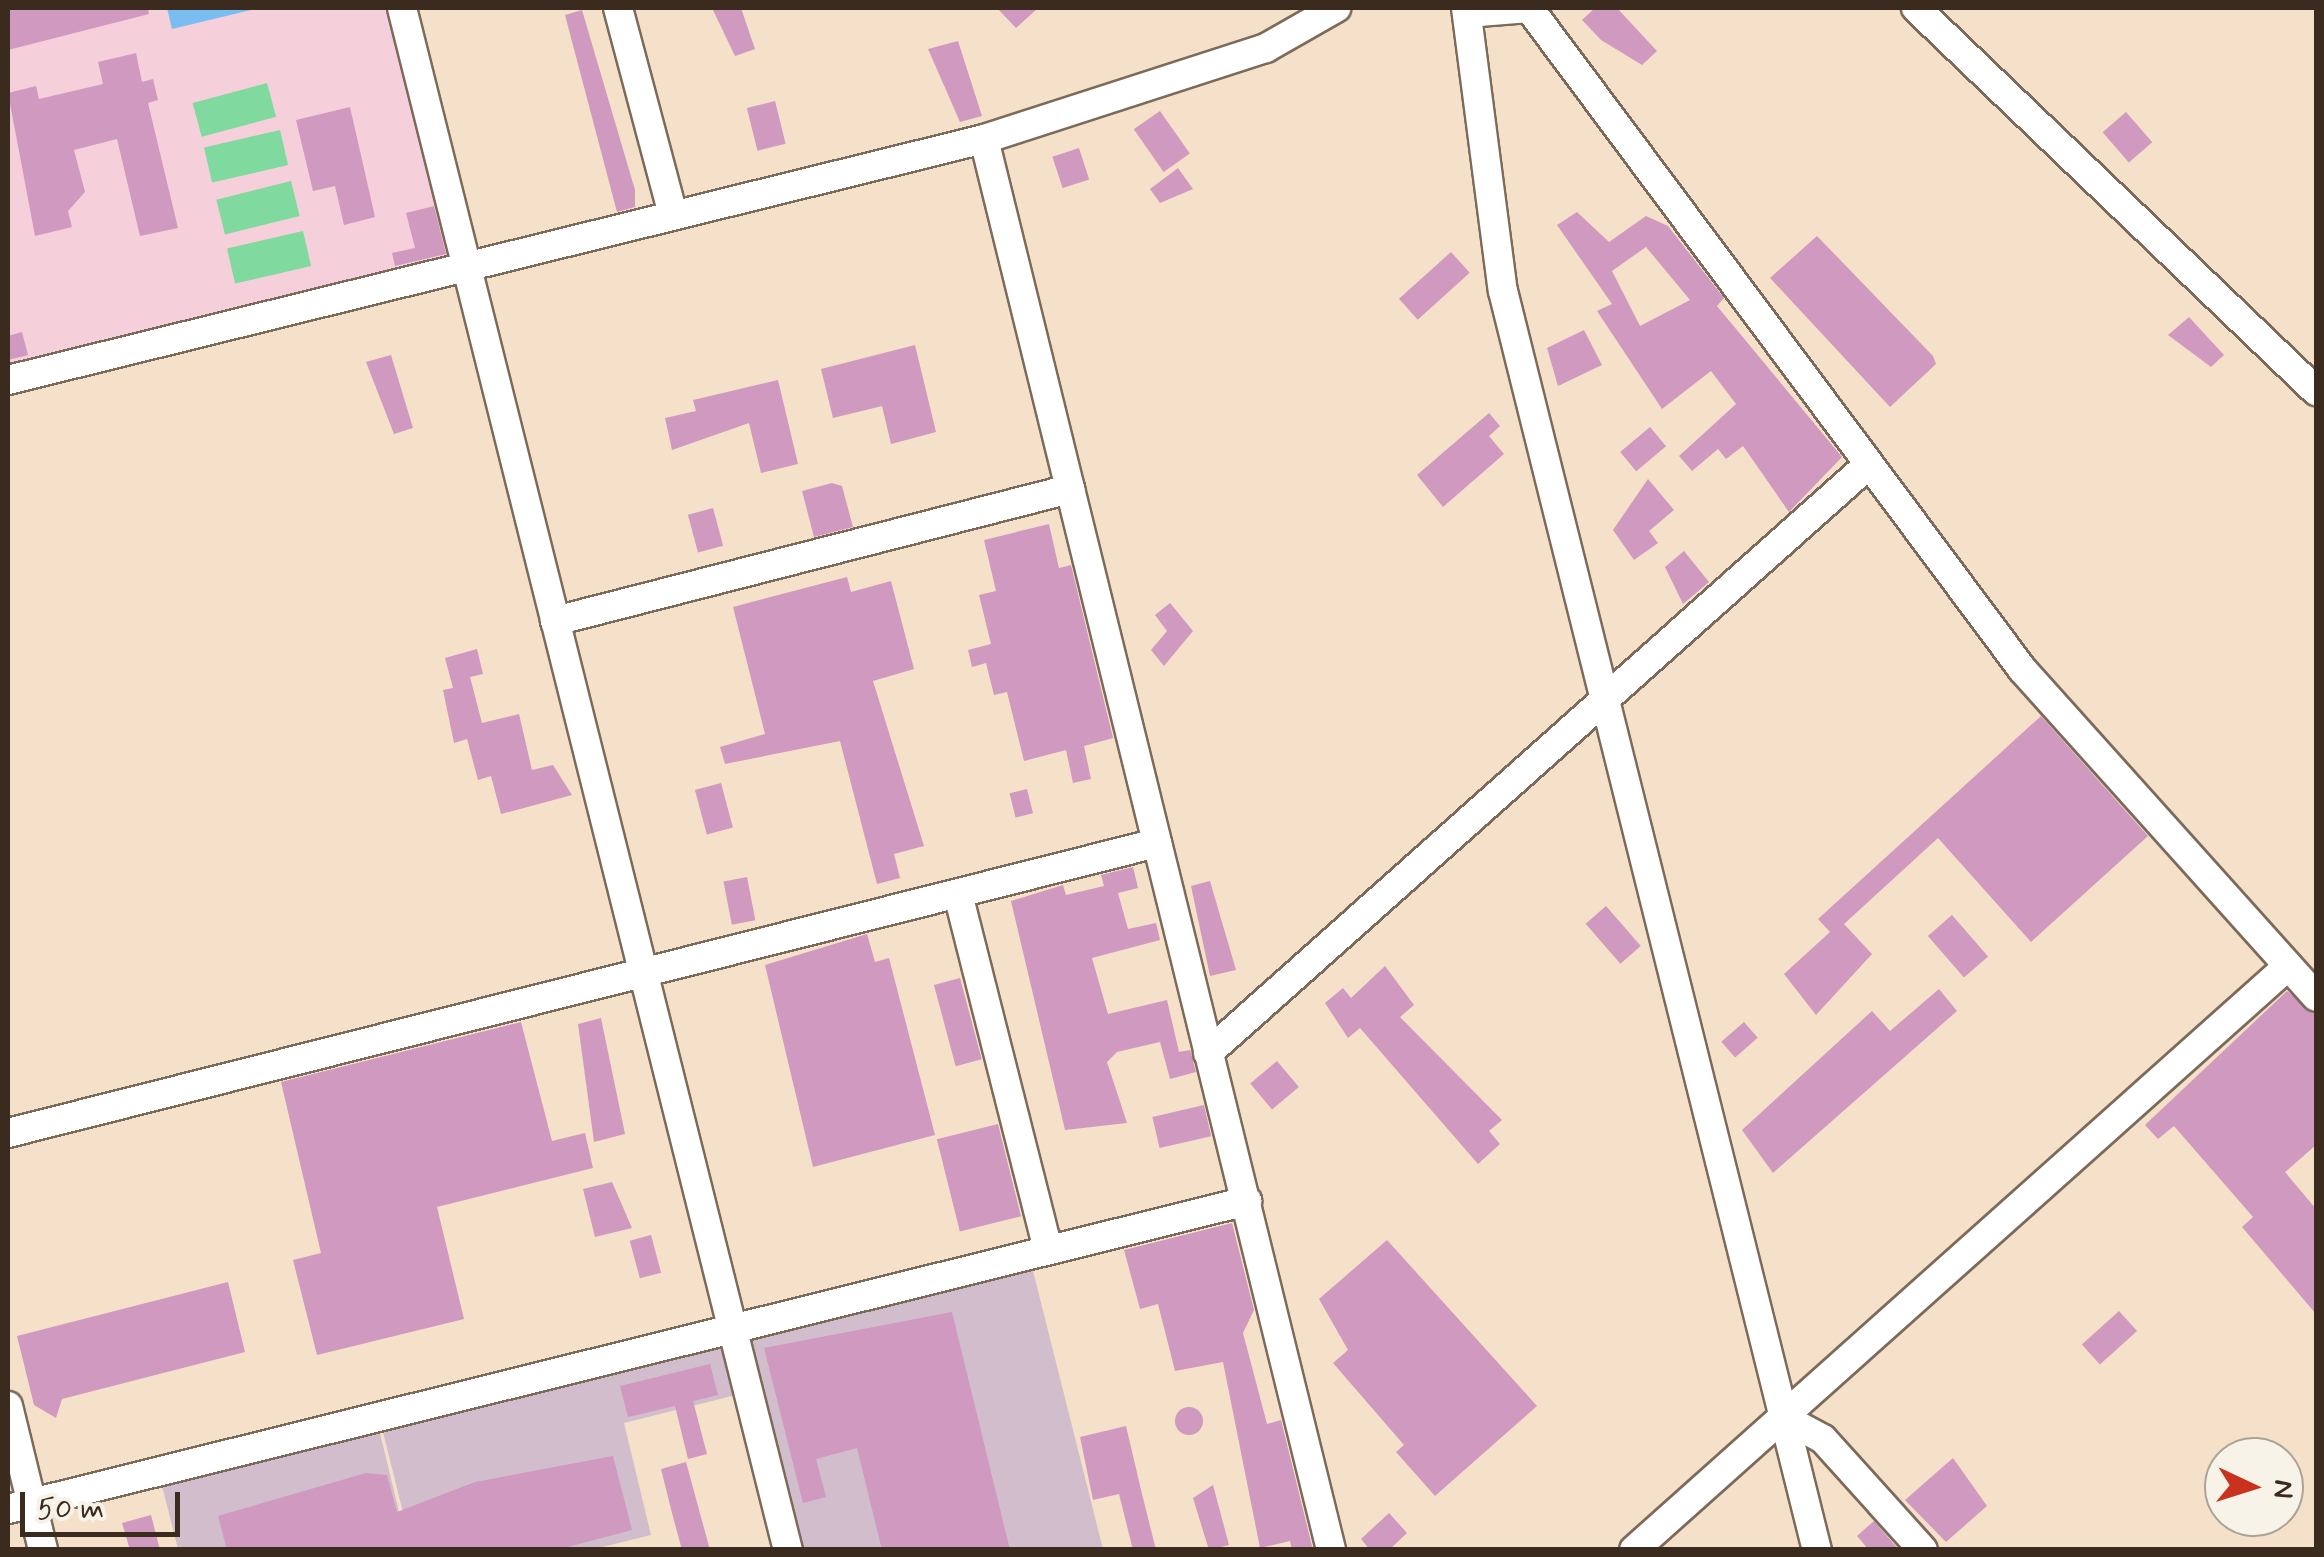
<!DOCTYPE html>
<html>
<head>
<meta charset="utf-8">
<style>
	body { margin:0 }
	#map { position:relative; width:2324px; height:1557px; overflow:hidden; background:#f5e1c9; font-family:Mynerve,sans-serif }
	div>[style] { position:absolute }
	.built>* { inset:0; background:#f5cfda }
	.industrial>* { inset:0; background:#d1bdcb }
	.green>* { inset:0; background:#80d99f; transform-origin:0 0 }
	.water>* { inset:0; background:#7abdf0 }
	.building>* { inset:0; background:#d099bf; transform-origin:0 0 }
	.round { border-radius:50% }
	.roads { filter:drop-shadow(2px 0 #7c6a5a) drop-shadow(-2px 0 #7c6a5a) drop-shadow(0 2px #7c6a5a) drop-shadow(0 -2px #7c6a5a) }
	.minor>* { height:28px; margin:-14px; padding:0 14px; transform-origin:14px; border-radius:14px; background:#fff }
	span { translate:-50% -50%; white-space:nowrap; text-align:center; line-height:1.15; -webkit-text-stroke:10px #f7f3e8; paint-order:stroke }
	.frame { position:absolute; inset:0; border:10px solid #3b2a1e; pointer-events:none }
	.north { position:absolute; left:2204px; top:1437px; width:100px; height:100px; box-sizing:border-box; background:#f7f3e8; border:2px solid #aca397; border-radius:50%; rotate:94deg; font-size:28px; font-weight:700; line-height:40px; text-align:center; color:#3b2a1e }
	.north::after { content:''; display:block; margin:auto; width:35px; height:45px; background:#c8321e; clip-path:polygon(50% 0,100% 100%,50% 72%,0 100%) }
	.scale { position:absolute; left:20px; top:1492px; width:160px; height:45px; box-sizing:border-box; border:5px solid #3b2a1e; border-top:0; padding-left:12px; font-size:30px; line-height:35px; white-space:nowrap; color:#3b2a1e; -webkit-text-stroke:8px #f7f3e8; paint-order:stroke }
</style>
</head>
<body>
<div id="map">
	<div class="built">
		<i style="clip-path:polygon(8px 8px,393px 8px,454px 258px,8px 371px)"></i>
	</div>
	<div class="industrial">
		<i style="clip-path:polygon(1031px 1263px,1103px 1549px,803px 1549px,749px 1334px)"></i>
		<i style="clip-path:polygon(714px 1345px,730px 1355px,740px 1394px,624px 1423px,651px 1535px,594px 1549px,412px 1549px,382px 1428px)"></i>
		<i style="clip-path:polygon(379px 1429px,408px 1549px,178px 1549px,161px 1482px)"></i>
	</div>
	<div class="green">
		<i style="left:267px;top:83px;width:35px;height:77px;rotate:75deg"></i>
		<i style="left:280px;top:130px;width:36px;height:78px;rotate:77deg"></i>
		<i style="left:291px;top:181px;width:36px;height:77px;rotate:76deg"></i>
		<i style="left:303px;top:231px;width:36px;height:78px;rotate:77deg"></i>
	</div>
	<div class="water">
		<i style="clip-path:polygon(167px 8px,250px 8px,251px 10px,172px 29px)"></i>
	</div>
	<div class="building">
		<i style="clip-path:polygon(8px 8px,148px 8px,149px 14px,8px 50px)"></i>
		<i style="clip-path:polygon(712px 8px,741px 8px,755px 49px,735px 56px)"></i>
		<i style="clip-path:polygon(997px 8px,1038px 8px,1016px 28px)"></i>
		<i style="clip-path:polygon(1595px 8px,1617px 8px,1657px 51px,1642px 65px,1601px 40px,1582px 20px)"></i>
		<i style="clip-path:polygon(582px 10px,635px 190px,635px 207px,617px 212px,565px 15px)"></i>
		<i style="clip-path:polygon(958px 41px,982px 116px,960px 122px,928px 49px)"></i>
		<i style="clip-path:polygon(136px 53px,142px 82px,153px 79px,158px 100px,148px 103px,178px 228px,140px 236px,117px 139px,74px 150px,85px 192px,68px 211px,72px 227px,35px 236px,8px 93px,36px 86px,39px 99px,103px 84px,98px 62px)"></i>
		<i style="left:775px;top:101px;width:44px;height:29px;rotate:76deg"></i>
		<i style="clip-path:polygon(350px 107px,375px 217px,344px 225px,335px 186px,313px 191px,296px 120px)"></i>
		<i style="left:1160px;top:111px;width:52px;height:32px;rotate:55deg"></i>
		<i style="left:2126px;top:112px;width:40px;height:31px;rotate:49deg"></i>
		<i style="left:1079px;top:148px;width:33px;height:28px;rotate:72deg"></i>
		<i style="clip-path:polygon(1178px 168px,1193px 189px,1160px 203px,1150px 189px)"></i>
		<i style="clip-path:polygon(434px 206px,446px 254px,395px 266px,392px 253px,415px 248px,406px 213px)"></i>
		<i style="clip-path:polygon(evenodd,1577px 212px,1609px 242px,1646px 216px,1668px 226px,1724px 298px,1717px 306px,1842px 457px,1789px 512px,1743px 446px,1726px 459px,1718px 449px,1692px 471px,1679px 456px,1736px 404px,1711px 371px,1662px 409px,1597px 311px,1612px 304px,1557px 225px,1577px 212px,1646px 247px,1690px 300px,1640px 326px,1612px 271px,1646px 247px)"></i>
		<i style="clip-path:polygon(1817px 236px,1933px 356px,1936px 364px,1890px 407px,1770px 278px)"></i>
		<i style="left:1451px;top:252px;width:28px;height:70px;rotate:48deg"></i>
		<i style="clip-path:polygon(2189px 317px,2224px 355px,2211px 367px,2168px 335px)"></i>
		<i style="clip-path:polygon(1584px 330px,1602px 365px,1558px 386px,1547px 348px)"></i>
		<i style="clip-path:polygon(22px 332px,28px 355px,8px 360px,8px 336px)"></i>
		<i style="clip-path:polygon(915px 345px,936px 432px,891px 444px,882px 406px,833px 418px,821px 369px)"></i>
		<i style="clip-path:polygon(391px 355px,413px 428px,394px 434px,366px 362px)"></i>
		<i style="clip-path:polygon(778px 380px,798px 464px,761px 473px,749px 423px,672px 450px,665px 418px,696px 411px,693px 400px)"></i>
		<i style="clip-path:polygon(1489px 413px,1500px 426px,1489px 436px,1504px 454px,1443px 507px,1417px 475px)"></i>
		<i style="left:1650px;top:427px;width:25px;height:39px;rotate:50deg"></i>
		<i style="clip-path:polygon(1648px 479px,1674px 510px,1649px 531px,1658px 543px,1634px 560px,1613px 530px)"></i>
		<i style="clip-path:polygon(832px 483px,842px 486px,853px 527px,814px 537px,802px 491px)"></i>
		<i style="left:713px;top:508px;width:39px;height:26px;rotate:75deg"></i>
		<i style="clip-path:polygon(1049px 524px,1059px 568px,1071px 565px,1113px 738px,1084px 746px,1091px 779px,1073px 783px,1066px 750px,1024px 761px,1007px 692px,994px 695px,986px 663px,972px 667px,968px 650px,991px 644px,979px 595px,996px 591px,984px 540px)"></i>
		<i style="clip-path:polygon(1684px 551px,1709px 582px,1683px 604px,1665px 567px)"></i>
		<i style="clip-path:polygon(847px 577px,851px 592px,891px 581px,914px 669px,873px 681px,924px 846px,894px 854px,900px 878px,877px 884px,840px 741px,725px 764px,720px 747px,765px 734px,733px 607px)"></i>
		<i style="clip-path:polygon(1170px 603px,1193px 631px,1164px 666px,1151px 650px,1167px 631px,1155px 615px)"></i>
		<i style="clip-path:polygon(477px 649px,483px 674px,470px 677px,482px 723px,519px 714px,532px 770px,553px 765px,572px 795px,501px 814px,491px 776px,478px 780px,467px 739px,454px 743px,443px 690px,453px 688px,445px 658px)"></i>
		<i style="clip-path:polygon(2041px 716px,2148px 836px,2031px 942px,1938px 838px,1844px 924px,1872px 954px,1816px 1015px,1784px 974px,1830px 932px,1818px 919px)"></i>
		<i style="left:721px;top:783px;width:46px;height:27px;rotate:75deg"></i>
		<i style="left:1027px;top:789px;width:25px;height:18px;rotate:76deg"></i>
		<i style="clip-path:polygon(1133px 867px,1138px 888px,1118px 893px,1128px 929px,1156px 923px,1160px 940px,1092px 958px,1108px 1014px,1167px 1000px,1179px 1052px,1190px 1050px,1196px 1072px,1170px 1079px,1160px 1042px,1117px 1052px,1107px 1062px,1127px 1123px,1065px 1130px,1011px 901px,1063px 885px,1066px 895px,1104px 886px,1101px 875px)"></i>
		<i style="left:747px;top:877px;width:44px;height:24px;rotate:79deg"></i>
		<i style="clip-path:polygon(1210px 881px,1236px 970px,1210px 976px,1191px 886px)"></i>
		<i style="left:1606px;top:906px;width:53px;height:27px;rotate:49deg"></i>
		<i style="left:1952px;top:915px;width:55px;height:32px;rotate:49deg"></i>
		<i style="clip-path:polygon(867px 934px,875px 962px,889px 958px,935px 1135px,813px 1167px,765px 965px)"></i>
		<i style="clip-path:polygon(1385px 966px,1414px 1005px,1400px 1017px,1502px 1120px,1489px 1131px,1500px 1144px,1478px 1164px,1360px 1028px,1348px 1038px,1325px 1003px,1343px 988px,1351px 998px)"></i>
		<i style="left:960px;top:978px;width:84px;height:27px;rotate:75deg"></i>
		<i style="clip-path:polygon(1939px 989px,1957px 1011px,1773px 1173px,1742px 1130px,1872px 1011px,1890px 1031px)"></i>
		<i style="clip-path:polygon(2287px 991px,2316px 1014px,2316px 1145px,2285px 1172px,2316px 1209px,2316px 1314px,2242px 1227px,2253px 1217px,2174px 1126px,2158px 1139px,2145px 1125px)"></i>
		<i style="clip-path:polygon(601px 1018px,625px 1134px,594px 1142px,578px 1024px)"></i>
		<i style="clip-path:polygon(521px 1022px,552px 1141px,585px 1133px,593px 1168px,437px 1207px,464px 1319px,317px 1355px,293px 1260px,321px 1253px,281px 1082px)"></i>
		<i style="left:1744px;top:1022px;width:21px;height:30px;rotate:49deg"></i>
		<i style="left:1277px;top:1061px;width:34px;height:35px;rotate:50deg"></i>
		<i style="left:1204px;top:1105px;width:32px;height:53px;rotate:77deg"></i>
		<i style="left:998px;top:1124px;width:95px;height:63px;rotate:76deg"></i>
		<i style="clip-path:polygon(612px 1182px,632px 1228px,595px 1237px,583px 1189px)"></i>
		<i style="clip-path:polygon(1232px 1223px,1254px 1310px,1243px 1333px,1267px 1424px,1281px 1420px,1313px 1550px,1292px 1550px,1290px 1541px,1260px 1548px,1223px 1362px,1175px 1371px,1158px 1304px,1140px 1309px,1124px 1250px)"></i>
		<i style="left:651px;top:1235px;width:39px;height:22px;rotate:75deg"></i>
		<i style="clip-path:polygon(1387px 1240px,1537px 1406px,1435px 1496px,1396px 1452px,1404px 1445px,1333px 1363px,1348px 1350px,1319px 1299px)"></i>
		<i style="clip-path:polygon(228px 1282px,245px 1352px,62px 1399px,56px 1418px,34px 1405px,17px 1336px)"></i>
		<i style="left:2119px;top:1311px;width:27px;height:50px;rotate:48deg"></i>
		<i style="clip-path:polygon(952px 1312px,1010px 1550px,882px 1550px,857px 1448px,816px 1459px,826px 1497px,803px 1503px,764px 1348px)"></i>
		<i style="clip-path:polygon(710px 1364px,718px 1395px,693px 1401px,707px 1454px,688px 1459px,675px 1406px,628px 1417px,620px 1386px)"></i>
		<i class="round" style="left:1175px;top:1407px;width:28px;height:28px"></i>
		<i style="clip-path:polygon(1126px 1426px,1142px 1494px,1156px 1550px,1133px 1550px,1119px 1494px,1093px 1500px,1080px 1437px)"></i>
		<i style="clip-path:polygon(613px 1456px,632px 1530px,556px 1550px,227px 1550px,218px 1516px,366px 1473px,387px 1475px,397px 1512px,475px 1482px)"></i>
		<i style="clip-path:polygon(1953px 1458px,1987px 1506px,1946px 1542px,1905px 1500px)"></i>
		<i style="clip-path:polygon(686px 1462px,710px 1550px,682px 1550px,672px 1513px,661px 1469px)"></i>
		<i style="clip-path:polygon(1213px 1485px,1229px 1545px,1209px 1550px,1193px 1498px)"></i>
		<i style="clip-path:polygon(1389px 1513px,1407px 1533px,1389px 1550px,1370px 1550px,1361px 1539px)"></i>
		<i style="clip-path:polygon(151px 1515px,160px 1550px,130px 1550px,122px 1523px)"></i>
		<i style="clip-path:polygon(1874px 1521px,1899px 1550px,1869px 1550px,1857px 1536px)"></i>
	</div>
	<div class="roads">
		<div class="minor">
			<i style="left:402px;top:8px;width:1590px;rotate:75.95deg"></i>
			<i style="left:618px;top:8px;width:214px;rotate:75.1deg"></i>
			<i style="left:1466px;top:8px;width:285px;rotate:82.6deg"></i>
			<i style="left:1503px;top:291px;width:1298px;rotate:76deg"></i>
			<i style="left:1916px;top:8px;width:554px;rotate:43.76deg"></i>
			<i style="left:1467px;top:13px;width:62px;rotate:-4.6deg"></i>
			<i style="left:1529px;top:8px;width:825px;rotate:53.28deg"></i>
			<i style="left:2022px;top:669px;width:440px;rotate:48.1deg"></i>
			<i style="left:984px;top:139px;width:1453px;rotate:76.18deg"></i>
			<i style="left:8px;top:380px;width:1005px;rotate:-13.87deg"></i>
			<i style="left:984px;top:139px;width:296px;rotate:-17.9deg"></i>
			<i style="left:1266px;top:48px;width:81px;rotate:-29.7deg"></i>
			<i style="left:555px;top:621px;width:532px;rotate:-14.38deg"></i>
			<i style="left:958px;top:894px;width:367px;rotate:75.8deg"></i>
			<i style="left:1208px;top:1053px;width:885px;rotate:-41.7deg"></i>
			<i style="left:8px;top:1133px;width:1185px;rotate:-14.17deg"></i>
			<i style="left:8px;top:1406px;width:148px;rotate:76.3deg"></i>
			<i style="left:1784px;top:1418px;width:44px;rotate:28.3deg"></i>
			<i style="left:1823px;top:1439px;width:149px;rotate:48deg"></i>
			<i style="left:8px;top:1509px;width:1277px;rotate:-13.96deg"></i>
			<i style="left:1634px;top:1550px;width:877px;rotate:-41.76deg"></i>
		</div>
	</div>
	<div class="frame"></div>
	<div class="north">N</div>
	<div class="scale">50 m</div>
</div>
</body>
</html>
